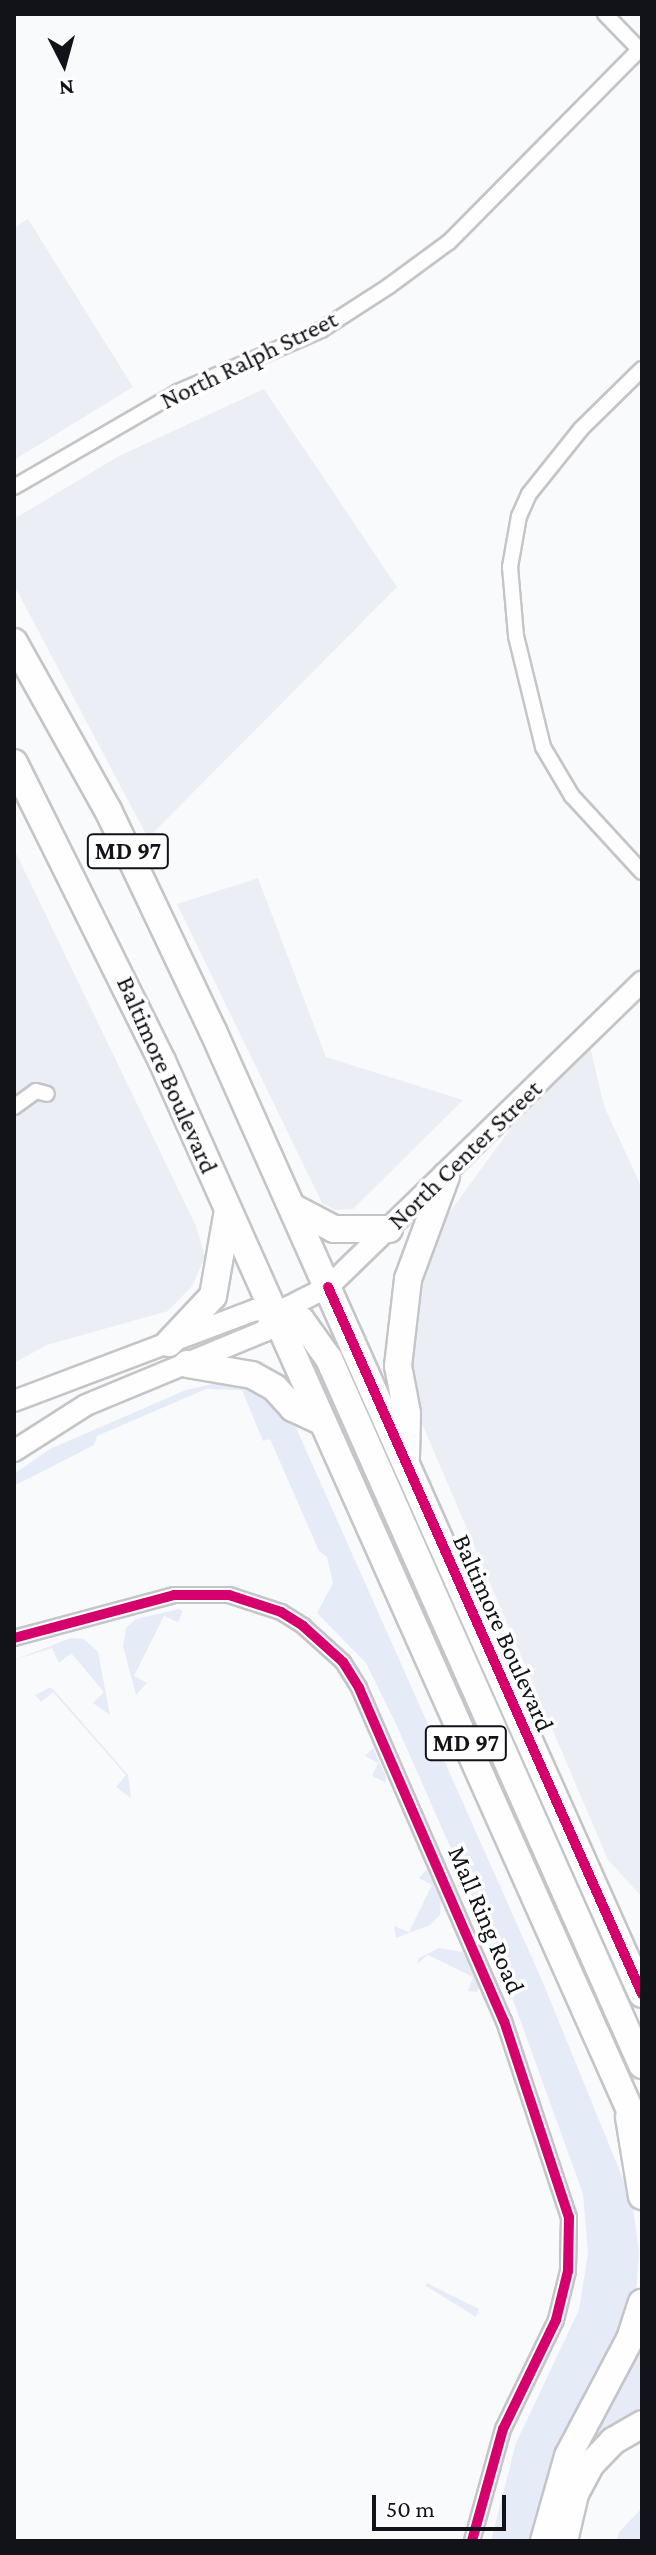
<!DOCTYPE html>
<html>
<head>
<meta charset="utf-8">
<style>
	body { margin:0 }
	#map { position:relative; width:656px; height:2555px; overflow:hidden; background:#f9fafb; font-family:"Crimson Pro",serif }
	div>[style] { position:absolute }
	.built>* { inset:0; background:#eceef6 }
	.green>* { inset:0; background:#e6ebf8; transform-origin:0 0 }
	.roads { filter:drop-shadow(2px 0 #c4c5c8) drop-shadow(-2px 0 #c4c5c8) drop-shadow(0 2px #c4c5c8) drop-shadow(0 -2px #c4c5c8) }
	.street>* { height:14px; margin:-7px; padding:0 7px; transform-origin:7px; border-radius:7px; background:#fefefe }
	.secondary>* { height:20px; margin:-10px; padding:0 10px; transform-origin:10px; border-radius:10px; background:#fefefe }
	.highway>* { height:26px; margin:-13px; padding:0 13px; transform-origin:13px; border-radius:13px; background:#fefefe }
	.cycleway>* { height:10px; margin:-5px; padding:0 5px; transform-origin:5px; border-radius:5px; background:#d6006c }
	span { translate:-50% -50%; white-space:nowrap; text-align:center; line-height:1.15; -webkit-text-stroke:7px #fff; paint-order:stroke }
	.shield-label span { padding:2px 6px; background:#fff; border:2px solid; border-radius:6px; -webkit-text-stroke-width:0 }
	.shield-label { font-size:24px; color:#111318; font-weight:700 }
	.street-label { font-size:26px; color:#111318 }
	.frame { position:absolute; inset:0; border:16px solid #111318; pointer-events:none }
	.north { position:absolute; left:24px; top:24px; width:80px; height:80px; -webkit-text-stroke:6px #fff; paint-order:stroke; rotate:174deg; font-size:22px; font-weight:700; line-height:32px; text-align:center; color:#111318 }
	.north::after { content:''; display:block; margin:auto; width:28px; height:36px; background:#111318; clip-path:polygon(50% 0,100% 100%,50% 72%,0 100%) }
	.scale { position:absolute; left:372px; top:2495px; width:134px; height:36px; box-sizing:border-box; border:4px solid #111318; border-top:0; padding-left:10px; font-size:24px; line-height:28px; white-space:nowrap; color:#111318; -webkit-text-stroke:6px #fff; paint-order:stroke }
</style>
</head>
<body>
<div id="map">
	<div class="built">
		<i style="clip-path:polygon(28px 219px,133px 387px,14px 460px,14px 228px)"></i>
		<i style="clip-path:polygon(264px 389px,397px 587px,148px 838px,14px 585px,14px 519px,119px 456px)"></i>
		<i style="clip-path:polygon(14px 849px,196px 1226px,205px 1257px,192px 1286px,168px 1311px,47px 1345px,14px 1363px)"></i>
		<i style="clip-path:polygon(258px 878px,326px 1057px,463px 1100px,353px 1209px,335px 1210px,322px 1203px,177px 904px)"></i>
		<i style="clip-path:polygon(589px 1042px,604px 1106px,642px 1188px,642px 1897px,608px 1860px,415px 1407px,404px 1356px,424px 1247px,552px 1072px)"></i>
	</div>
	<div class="green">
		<i style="clip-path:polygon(221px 1382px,249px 1389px,251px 1384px,293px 1421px,544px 1985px,632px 2201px,639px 2253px,636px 2292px,536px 2541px,491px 2541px,516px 2443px,579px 2310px,588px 2253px,583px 2194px,492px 1942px,396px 1724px,366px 1663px,317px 1613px,333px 1583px,327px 1557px,319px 1551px,270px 1439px,263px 1441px,242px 1390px,206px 1389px,97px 1436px,94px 1445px,14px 1486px,14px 1474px,50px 1449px,186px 1390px)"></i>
		<i style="clip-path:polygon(179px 1609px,183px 1611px,178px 1622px,164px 1616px,134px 1676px,147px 1683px,136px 1695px,123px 1646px,126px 1628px,136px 1619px)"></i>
		<i style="clip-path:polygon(71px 1638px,84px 1639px,98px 1652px,110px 1715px,93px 1703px,104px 1692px,71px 1653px,59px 1663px,52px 1648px,14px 1660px)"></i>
		<i style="clip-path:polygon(49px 1688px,53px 1689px,128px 1775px,131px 1798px,116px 1787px,126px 1775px,53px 1692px,41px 1702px,35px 1695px)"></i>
		<i style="clip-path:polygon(373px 1748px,386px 1777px,385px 1782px,372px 1776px,378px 1763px,365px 1756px)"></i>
		<i style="left:529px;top:1823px;width:278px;height:10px;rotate:66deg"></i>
		<i style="clip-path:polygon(427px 1869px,441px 1900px,440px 1915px,430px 1925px,396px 1938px,394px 1926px,409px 1932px,432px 1885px,419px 1878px)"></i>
		<i style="clip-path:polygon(439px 1948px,463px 1952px,479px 1987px,477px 1992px,468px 1991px,473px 1977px,428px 1955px,417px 1964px,419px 1958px)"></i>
		<i style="clip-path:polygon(427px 2283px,479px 2309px,476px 2317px,426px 2286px)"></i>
		<i style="clip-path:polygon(642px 2328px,642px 2415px,580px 2460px,595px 2433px)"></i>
		<i style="clip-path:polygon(642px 2508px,642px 2541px,616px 2541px,619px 2532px)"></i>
	</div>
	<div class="roads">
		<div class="street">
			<i style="left:605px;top:14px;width:53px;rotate:45.8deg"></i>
			<i style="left:642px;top:369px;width:86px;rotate:135.5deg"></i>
			<i style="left:581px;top:429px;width:83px;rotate:128.7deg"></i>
			<i style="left:529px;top:494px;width:24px;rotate:114deg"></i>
			<i style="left:519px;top:516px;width:52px;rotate:100deg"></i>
			<i style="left:510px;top:567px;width:69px;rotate:85deg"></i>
			<i style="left:516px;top:636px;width:114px;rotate:76.3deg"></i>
			<i style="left:543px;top:747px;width:57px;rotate:59.4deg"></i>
			<i style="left:572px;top:796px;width:103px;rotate:47.4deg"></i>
			<i style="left:14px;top:487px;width:190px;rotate:-30.1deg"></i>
			<i style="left:178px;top:392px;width:156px;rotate:-23.4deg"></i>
			<i style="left:321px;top:330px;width:81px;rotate:-32.9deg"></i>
			<i style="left:389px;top:286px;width:74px;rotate:-36.3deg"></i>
			<i style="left:449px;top:242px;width:274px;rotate:-45.3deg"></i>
			<i style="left:14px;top:1107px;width:27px;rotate:-36deg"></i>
			<i style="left:36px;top:1091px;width:11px;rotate:15deg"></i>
			<i style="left:14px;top:1638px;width:166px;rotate:-15deg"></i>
			<i style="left:174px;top:1595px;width:55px"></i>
			<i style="left:229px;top:1595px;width:55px;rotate:18.1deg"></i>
			<i style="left:281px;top:1612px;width:26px;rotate:32deg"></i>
			<i style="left:303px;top:1626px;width:54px;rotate:42deg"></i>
			<i style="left:343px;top:1662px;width:31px;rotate:58deg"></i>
			<i style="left:359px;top:1688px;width:363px;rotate:66.5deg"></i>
			<i style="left:504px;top:2021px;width:206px;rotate:71.7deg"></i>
			<i style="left:569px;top:2217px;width:54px;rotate:91.1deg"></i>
			<i style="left:568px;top:2271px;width:50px;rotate:103.8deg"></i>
			<i style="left:556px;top:2320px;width:121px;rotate:115.9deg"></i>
			<i style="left:503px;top:2429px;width:116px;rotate:105.5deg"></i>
		</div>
		<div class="secondary">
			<i style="left:14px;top:1401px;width:258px;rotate:-20.7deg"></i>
			<i style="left:255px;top:1310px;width:21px;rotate:8deg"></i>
			<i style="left:14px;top:1451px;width:85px;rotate:-32.6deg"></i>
			<i style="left:86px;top:1405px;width:194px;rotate:-22.5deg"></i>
			<i style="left:265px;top:1331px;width:21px;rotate:-59deg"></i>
			<i style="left:276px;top:1313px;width:58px;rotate:-26.6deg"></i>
			<i style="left:328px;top:1287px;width:438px;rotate:-44.2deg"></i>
		</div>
		<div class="highway">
			<i style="left:14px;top:642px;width:193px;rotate:60.8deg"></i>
			<i style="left:108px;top:810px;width:245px;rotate:64.6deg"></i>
			<i style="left:213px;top:1031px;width:1054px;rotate:65.99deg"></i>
			<i style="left:14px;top:763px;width:333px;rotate:63.6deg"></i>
			<i style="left:162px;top:1061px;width:1178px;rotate:65.96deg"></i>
			<i style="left:292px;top:1207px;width:47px;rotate:27.6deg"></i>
			<i style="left:334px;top:1229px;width:55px"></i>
			<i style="left:276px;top:1313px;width:26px;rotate:16deg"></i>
			<i style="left:301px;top:1320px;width:48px;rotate:54.3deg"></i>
			<i style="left:329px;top:1359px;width:772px;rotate:66.09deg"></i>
			<i style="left:169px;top:1343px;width:64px;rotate:-46.9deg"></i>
			<i style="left:213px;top:1296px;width:87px;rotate:-80.1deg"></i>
			<i style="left:187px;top:1364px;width:66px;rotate:9.6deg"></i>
			<i style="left:252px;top:1375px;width:26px;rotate:29deg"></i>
			<i style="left:275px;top:1388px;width:27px;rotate:48deg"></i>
			<i style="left:293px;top:1408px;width:33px;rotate:25deg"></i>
			<i style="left:406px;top:1457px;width:44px;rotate:-88.7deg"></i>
			<i style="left:407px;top:1413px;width:48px;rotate:-100.8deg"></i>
			<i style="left:398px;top:1366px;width:88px;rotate:-83.4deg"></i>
			<i style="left:408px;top:1279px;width:110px;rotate:-69.7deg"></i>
			<i style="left:629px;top:2117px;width:80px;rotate:80.7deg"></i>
			<i style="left:544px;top:2541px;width:88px;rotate:-74.2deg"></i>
			<i style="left:568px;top:2456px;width:132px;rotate:-62.1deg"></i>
			<i style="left:630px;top:2339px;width:38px;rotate:-72deg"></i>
			<i style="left:564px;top:2541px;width:48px;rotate:-76.8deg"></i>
			<i style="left:575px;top:2494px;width:34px;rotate:-62deg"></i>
			<i style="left:591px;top:2464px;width:32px;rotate:-46deg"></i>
			<i style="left:613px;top:2441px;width:34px;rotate:-30deg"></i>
		</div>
	</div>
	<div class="cycleway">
		<i style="left:328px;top:1287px;width:774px;rotate:66.05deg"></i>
		<i style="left:14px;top:1638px;width:166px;rotate:-15deg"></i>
		<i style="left:174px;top:1595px;width:55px"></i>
		<i style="left:229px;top:1595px;width:55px;rotate:18.1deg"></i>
		<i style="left:281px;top:1612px;width:26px;rotate:32deg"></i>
		<i style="left:303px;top:1626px;width:54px;rotate:42deg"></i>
		<i style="left:343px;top:1662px;width:31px;rotate:58deg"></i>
		<i style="left:359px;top:1688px;width:363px;rotate:66.5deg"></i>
		<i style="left:504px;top:2021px;width:206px;rotate:71.7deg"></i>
		<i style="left:569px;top:2217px;width:54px;rotate:91.1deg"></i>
		<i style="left:568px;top:2271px;width:50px;rotate:103.8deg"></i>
		<i style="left:556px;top:2320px;width:121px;rotate:115.9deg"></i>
		<i style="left:503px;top:2429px;width:116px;rotate:105.5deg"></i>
	</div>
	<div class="shield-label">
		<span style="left:128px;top:851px">MD 97</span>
		<span style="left:466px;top:1743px">MD 97</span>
	</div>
	<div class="street-label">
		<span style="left:249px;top:360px;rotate:-26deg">North Ralph Street</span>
		<span style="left:167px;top:1075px;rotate:66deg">Baltimore Boulevard</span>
		<span style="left:465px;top:1155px;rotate:-44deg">North Center Street</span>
		<span style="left:503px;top:1633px;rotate:66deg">Baltimore Boulevard</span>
		<span style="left:486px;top:1920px;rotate:67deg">Mall Ring Road</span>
	</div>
	<div class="frame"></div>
	<div class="north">N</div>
	<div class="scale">50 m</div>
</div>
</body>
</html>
